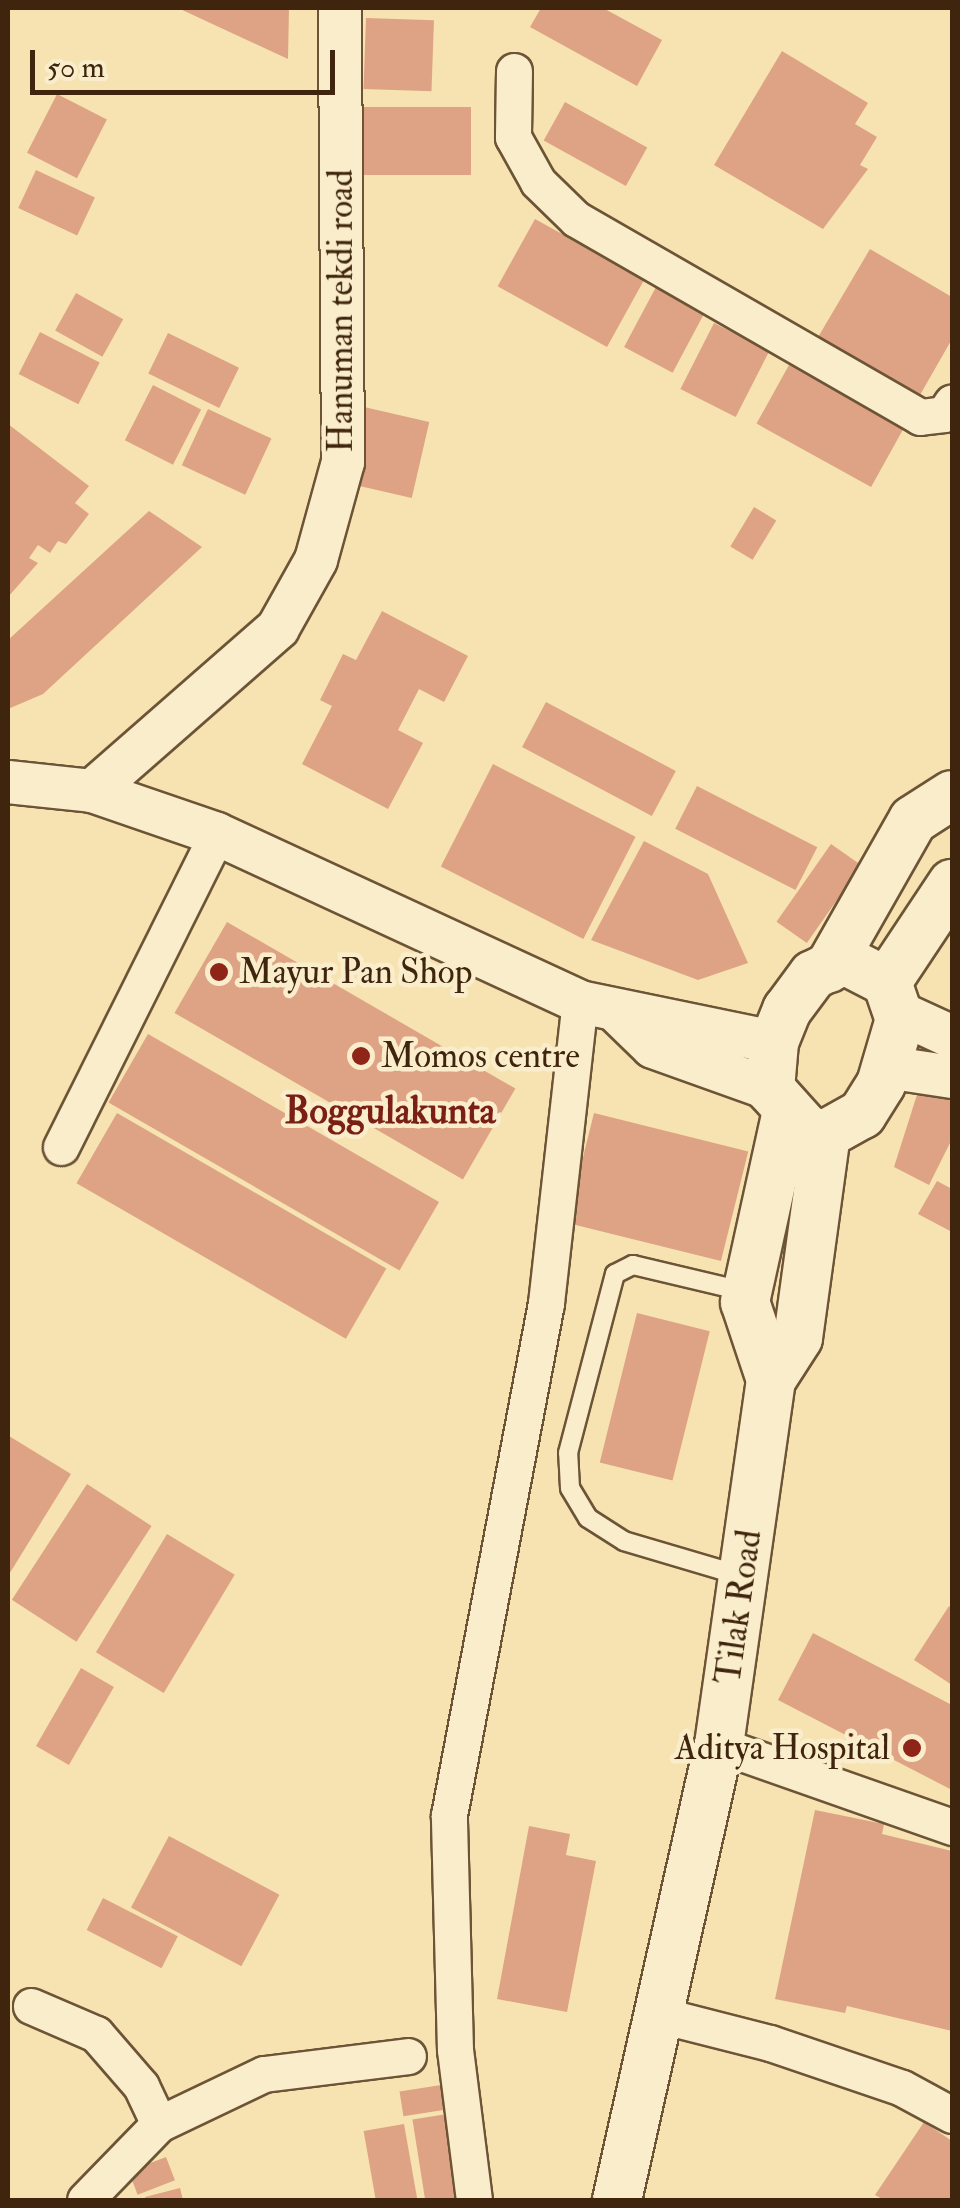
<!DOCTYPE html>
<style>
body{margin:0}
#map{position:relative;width:960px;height:2208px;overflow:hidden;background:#f6e3b1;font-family:"IM FELL Double Pica",serif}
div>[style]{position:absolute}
.building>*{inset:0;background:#dea384;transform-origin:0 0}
.roads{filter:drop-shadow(2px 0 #6d5436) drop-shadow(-2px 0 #6d5436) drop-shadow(0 2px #6d5436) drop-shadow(0 -2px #6d5436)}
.service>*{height:18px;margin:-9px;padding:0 9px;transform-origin:9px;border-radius:9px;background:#f9edcc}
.minor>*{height:35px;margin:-17.5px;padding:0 17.5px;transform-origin:17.5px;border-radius:17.5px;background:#f9edcc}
.tertiary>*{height:42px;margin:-21px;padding:0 21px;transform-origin:21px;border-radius:21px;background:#f9edcc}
.secondary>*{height:48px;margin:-24px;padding:0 24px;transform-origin:24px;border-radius:24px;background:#f9edcc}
.dots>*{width:28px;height:28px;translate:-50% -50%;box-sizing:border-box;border:5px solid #f9edcc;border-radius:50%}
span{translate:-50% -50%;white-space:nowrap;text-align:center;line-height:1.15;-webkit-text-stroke:9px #f9edcc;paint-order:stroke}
.street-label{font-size:35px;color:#3f250d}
.poi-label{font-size:35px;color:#3f250d}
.left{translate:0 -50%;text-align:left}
.right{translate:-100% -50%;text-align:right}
.neighbourhood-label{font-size:38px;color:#7a1f14;font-weight:700}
.frame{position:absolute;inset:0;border:10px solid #3f250d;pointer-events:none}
.scale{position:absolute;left:30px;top:50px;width:305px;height:45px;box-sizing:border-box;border:5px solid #3f250d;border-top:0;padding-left:12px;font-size:30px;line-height:35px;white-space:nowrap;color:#3f250d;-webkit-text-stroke:8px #f9edcc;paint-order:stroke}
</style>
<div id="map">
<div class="building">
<div style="clip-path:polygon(178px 8px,289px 8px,288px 59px)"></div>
<div style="clip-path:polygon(541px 8px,603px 8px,662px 40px,637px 86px,530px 27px)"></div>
<div style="left:366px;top:18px;width:68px;height:71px;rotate:2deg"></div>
<div style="clip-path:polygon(782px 51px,868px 103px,855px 124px,877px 137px,860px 165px,868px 169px,823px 229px,714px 165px)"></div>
<div style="left:57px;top:94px;width:56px;height:66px;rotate:27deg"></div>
<div style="left:565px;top:102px;width:94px;height:44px;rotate:29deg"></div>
<div style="left:360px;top:107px;width:111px;height:68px"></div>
<div style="left:36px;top:170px;width:65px;height:42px;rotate:25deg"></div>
<div style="left:535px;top:219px;width:125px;height:77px;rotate:29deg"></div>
<div style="clip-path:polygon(870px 249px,952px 297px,952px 339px,916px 402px,814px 344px)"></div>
<div style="left:656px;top:287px;width:55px;height:68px;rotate:28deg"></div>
<div style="left:76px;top:293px;width:54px;height:43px;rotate:29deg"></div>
<div style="left:714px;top:323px;width:62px;height:74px;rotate:27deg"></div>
<div style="left:40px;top:332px;width:67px;height:47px;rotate:27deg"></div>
<div style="left:168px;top:333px;width:79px;height:45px;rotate:26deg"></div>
<div style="left:789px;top:365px;width:131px;height:67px;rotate:29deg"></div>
<div style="left:153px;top:385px;width:54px;height:62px;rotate:27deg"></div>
<div style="left:364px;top:407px;width:67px;height:78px;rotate:13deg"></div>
<div style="left:208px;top:409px;width:70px;height:62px;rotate:25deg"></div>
<div style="clip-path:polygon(8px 424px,89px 486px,75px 503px,89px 514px,66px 544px,58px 541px,50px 553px,38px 545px,29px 558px,38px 563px,8px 597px)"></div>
<div style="left:754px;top:507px;width:26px;height:46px;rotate:31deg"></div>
<div style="clip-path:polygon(149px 511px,202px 547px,43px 694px,8px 709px,8px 640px)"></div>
<div style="clip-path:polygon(382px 611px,468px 656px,444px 702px,419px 689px,398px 730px,423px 743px,388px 809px,302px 764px,332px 706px,320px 700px,343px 654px,356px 660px)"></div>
<div style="left:546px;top:702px;width:147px;height:51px;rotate:28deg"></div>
<div style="left:493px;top:764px;width:160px;height:115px;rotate:27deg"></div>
<div style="left:697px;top:786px;width:135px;height:48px;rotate:27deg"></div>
<div style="clip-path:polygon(644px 841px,708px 874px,748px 963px,698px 980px,591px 940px)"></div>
<div style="left:831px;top:844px;width:37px;height:95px;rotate:35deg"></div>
<div style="left:227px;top:922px;width:333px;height:105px;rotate:30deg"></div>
<div style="left:148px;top:1034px;width:336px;height:79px;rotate:30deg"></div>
<div style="clip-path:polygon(922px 1079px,952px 1093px,952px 1139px,929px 1185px,894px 1167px)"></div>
<div style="left:117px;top:1113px;width:311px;height:81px;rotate:30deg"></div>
<div style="left:594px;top:1113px;width:159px;height:113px;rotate:14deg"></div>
<div style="clip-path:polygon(937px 1181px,952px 1189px,952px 1232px,918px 1214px)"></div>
<div style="left:637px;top:1313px;width:75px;height:154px;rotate:14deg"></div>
<div style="clip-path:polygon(9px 1436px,71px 1474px,8px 1576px,8px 1439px)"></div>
<div style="left:87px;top:1484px;width:77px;height:138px;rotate:33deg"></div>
<div style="left:167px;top:1534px;width:79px;height:138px;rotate:31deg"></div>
<div style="clip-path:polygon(949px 1606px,952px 1609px,952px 1685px,914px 1660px)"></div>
<div style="clip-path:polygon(813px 1633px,952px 1705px,952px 1790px,778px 1700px)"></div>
<div style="left:81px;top:1668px;width:38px;height:90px;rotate:30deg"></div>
<div style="clip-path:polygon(815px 1810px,884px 1824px,882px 1834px,952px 1851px,952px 2031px,847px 2006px,845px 2013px,775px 1999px)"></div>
<div style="clip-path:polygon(529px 1826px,570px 1834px,566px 1855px,596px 1861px,567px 2012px,497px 1999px)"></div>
<div style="left:169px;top:1836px;width:125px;height:81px;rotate:28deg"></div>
<div style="left:103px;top:1898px;width:84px;height:36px;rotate:27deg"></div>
<div style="left:441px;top:2085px;width:25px;height:42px;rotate:81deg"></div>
<div style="left:447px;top:2114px;width:87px;height:35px;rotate:81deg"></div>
<div style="clip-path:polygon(924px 2122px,952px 2141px,952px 2200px,884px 2200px,875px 2195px)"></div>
<div style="left:404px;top:2124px;width:77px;height:41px;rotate:80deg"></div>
<div style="left:166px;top:2157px;width:25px;height:40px;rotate:69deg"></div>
<div style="clip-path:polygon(180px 2188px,183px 2200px,146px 2200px,145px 2197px)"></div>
</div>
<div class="roads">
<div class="service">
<div style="left:742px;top:1576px;width:123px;rotate:-163.5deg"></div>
<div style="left:624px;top:1541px;width:43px;rotate:-147.4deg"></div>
<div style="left:588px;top:1518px;width:35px;rotate:-121deg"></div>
<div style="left:570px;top:1488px;width:35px;rotate:-93deg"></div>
<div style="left:568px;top:1453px;width:185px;rotate:-75.3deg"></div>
<div style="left:615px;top:1274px;width:20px;rotate:-27deg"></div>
<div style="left:633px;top:1265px;width:117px;rotate:13.3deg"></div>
</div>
<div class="minor">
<div style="left:514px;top:71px;width:66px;rotate:90.9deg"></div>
<div style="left:513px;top:137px;width:51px;rotate:60.9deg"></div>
<div style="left:538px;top:182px;width:53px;rotate:44.2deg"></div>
<div style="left:576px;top:219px;width:397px;rotate:29.9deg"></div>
<div style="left:920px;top:417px;width:24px;rotate:-7deg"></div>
<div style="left:944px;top:414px;width:14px;rotate:-56deg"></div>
<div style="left:61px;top:1147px;width:350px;rotate:-63.5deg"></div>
<div style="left:719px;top:1745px;width:247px;rotate:19.4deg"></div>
<div style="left:31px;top:2006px;width:71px;rotate:23.3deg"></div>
<div style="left:96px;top:2034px;width:69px;rotate:49.1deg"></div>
<div style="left:141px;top:2086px;width:42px;rotate:64.7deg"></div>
<div style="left:660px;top:2015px;width:114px;rotate:14.3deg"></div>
<div style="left:770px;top:2043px;width:139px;rotate:18.8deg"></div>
<div style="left:902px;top:2088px;width:57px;rotate:28.4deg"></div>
<div style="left:85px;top:2200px;width:106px;rotate:-45.8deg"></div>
<div style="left:159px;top:2124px;width:116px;rotate:-25.5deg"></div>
<div style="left:264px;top:2074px;width:145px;rotate:-7.1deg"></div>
<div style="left:474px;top:2200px;width:151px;rotate:-97.2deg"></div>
<div style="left:455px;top:2050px;width:235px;rotate:-91.5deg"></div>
<div style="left:449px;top:1815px;width:521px;rotate:-79.27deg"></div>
<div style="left:546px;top:1303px;width:303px;rotate:-83.6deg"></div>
</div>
<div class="tertiary">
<div style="left:8px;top:782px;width:84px;rotate:6.1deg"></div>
<div style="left:92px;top:791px;width:132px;rotate:19deg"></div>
<div style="left:217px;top:834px;width:400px;rotate:24.8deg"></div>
<div style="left:580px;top:1002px;width:198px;rotate:11.7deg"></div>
<div style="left:92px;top:791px;width:247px;rotate:-41.2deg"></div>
<div style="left:278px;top:628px;width:78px;rotate:-60.8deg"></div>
<div style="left:316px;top:560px;width:102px;rotate:-74.6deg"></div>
<div style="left:343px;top:462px;width:454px;rotate:-90.4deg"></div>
<div style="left:898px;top:1012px;width:60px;rotate:24.8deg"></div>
<div style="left:619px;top:1014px;width:47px;rotate:44.1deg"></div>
<div style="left:653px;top:1047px;width:124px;rotate:19.7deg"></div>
<div style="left:886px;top:1067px;width:67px;rotate:8.6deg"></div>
</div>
<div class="secondary">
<div style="left:844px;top:960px;width:48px;rotate:27.1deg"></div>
<div style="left:887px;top:982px;width:39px;rotate:71deg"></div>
<div style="left:900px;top:1019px;width:68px;rotate:106.3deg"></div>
<div style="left:881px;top:1084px;width:36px;rotate:122deg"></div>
<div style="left:862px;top:1114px;width:41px;rotate:150.9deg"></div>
<div style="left:826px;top:1134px;width:18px;rotate:-171deg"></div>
<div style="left:808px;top:1131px;width:57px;rotate:-132.1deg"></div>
<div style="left:770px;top:1089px;width:47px;rotate:-85.1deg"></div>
<div style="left:774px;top:1042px;width:35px;rotate:-68deg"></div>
<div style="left:787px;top:1010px;width:44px;rotate:-53.4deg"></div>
<div style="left:813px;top:975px;width:34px;rotate:-26deg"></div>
<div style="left:829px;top:968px;width:170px;rotate:-60.4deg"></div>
<div style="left:913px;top:820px;width:46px;rotate:-32.7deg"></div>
<div style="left:887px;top:982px;width:118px;rotate:-56.4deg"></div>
<div style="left:771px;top:1380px;width:82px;rotate:-108.4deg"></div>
<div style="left:745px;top:1302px;width:196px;rotate:-77.6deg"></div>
<div style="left:617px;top:2200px;width:466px;rotate:-77.4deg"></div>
<div style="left:719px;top:1745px;width:369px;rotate:-81.9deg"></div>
<div style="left:771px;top:1380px;width:50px;rotate:-57.3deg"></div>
<div style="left:798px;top:1338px;width:206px;rotate:-82.2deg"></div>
</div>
</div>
<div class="dots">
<div style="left:219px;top:972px;background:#8f2418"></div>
<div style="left:361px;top:1056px;background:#8f2418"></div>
<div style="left:912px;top:1748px;background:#8f2418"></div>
</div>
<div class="street-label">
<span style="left:341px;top:311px;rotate:-90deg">Hanuman tekdi road</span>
<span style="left:739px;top:1607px;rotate:-82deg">Tilak Road</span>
</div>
<div class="poi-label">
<span class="left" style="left:239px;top:972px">Mayur Pan Shop</span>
<span class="left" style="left:381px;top:1056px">Momos centre</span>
<span class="right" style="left:890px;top:1748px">Aditya Hospital</span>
</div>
<div class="neighbourhood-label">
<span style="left:390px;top:1112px">Boggulakunta</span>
</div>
<div class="frame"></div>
<div class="scale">50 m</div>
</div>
